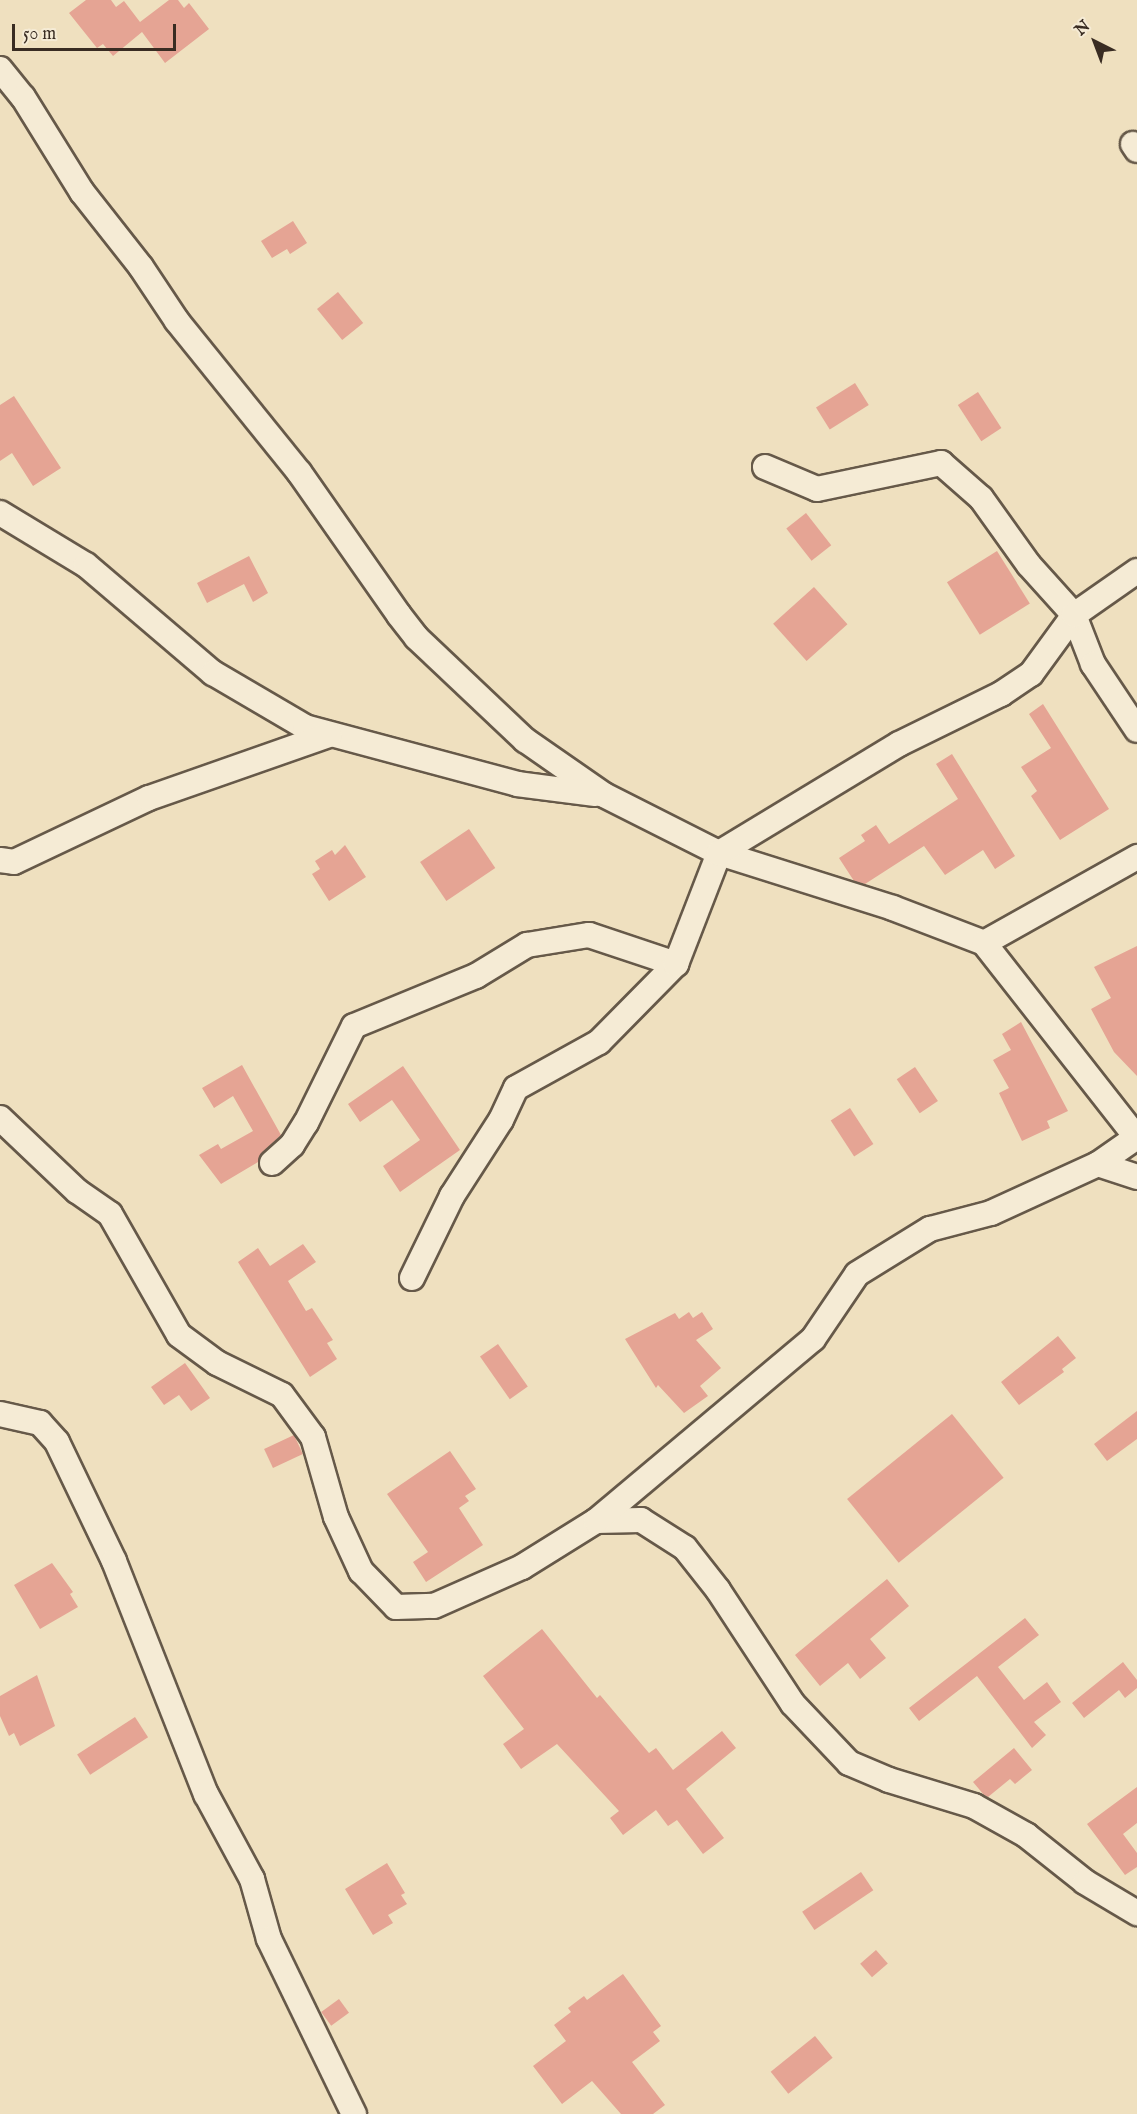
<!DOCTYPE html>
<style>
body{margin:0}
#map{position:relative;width:1137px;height:2114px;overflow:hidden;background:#efe0bf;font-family:"IM FELL English",serif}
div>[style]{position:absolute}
.building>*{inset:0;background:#e5a494;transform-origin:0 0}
.roads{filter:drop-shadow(2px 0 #665949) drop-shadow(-2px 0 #665949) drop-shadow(0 2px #665949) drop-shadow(0 -2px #665949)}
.minor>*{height:24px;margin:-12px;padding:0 12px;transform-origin:12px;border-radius:12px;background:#f5ebd5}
span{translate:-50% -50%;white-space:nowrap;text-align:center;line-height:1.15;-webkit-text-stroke:5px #f5ebd5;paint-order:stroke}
.north{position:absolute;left:1065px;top:12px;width:60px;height:60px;-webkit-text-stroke:4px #f5ebd5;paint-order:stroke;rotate:318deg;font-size:16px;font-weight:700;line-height:24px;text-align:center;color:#392c22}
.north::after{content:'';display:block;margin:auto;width:21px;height:27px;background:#392c22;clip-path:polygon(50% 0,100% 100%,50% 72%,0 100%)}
.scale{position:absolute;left:12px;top:24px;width:164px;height:27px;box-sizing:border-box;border:3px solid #392c22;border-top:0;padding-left:8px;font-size:18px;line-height:21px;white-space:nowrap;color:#392c22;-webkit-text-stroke:4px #f5ebd5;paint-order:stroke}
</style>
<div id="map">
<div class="building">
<div style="clip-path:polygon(86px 0,111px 0,116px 7px,124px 1px,140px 22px,169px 0,178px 0,184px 8px,189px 3px,209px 29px,165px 63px,142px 32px,113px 56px,103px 44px,97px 48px,69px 13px)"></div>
<div style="clip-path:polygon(293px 221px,307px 243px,290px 254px,287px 249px,272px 258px,261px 241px)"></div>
<div style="left:338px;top:292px;width:40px;height:27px;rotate:51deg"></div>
<div style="left:855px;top:383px;width:26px;height:46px;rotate:58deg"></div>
<div style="left:978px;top:392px;width:43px;height:24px;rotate:57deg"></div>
<div style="clip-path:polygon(14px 396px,61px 468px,33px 486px,12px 453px,0 461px,0 405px)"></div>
<div style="left:806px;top:513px;width:41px;height:25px;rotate:52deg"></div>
<div style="left:997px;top:551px;width:62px;height:59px;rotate:58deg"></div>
<div style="clip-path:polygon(249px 556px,268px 593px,253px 602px,244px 584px,207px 603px,197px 583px)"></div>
<div style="left:814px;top:587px;width:50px;height:55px;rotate:48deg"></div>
<div style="clip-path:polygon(1043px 704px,1109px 809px,1060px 840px,1031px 796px,1037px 791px,1021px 767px,1051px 748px,1029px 714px)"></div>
<div style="clip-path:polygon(952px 754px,1015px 856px,995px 869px,983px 850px,945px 875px,924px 846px,865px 884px,854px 881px,839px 858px,865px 841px,861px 835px,876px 825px,889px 844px,958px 799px,936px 764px)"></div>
<div style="left:469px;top:829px;width:47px;height:59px;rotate:56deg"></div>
<div style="clip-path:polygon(345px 845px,366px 877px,329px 901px,312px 874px,320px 869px,315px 861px,332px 850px,335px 855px)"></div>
<div style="clip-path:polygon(1137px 946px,1137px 1076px,1114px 1052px,1091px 1009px,1111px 998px,1094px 967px)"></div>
<div style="clip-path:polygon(1021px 1022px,1068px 1111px,1047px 1121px,1050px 1128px,1022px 1141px,999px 1093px,1009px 1088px,993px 1060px,1011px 1050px,1002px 1034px)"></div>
<div style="clip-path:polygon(242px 1065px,281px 1135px,262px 1153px,258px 1162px,221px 1184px,199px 1155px,218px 1144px,221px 1149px,253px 1131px,233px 1096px,214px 1108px,202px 1088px)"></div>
<div style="clip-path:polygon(403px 1066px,460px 1150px,400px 1192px,383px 1166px,420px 1140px,392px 1100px,360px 1122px,348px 1104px)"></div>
<div style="left:915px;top:1067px;width:41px;height:22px;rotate:56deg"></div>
<div style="left:850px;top:1108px;width:43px;height:23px;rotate:57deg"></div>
<div style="clip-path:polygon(303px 1244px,316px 1262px,288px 1281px,306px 1311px,312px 1308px,333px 1340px,327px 1343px,337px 1359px,310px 1377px,238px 1262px,258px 1248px,270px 1266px)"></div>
<div style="clip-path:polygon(689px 1312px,693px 1318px,702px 1312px,713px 1329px,696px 1340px,721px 1368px,700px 1386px,708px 1396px,684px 1413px,658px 1385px,656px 1388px,625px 1339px,675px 1313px,679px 1319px)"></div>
<div style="clip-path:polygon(1058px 1336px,1076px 1358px,1062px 1369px,1064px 1372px,1019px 1405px,1001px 1382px)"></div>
<div style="left:498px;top:1344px;width:52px;height:22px;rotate:55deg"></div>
<div style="clip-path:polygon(185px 1363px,210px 1398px,191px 1411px,179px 1395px,164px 1405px,151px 1387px)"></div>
<div style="clip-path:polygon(1137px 1411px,1137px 1439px,1107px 1461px,1094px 1444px)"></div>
<div style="left:952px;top:1414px;width:82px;height:135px;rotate:51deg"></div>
<div style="left:294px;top:1435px;width:21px;height:33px;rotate:65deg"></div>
<div style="clip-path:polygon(450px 1451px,476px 1489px,465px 1496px,469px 1501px,459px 1508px,483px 1545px,426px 1582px,413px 1562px,428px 1552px,387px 1494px)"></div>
<div style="clip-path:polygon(52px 1563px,73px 1592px,70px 1594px,78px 1607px,40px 1629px,14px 1585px)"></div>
<div style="clip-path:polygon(887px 1579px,909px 1606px,870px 1639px,886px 1658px,860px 1679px,848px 1663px,820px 1686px,795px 1655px)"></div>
<div style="clip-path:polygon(1025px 1618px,1039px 1635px,998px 1667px,1024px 1700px,1047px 1682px,1061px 1702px,1034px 1722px,1046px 1735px,1032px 1748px,977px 1676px,919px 1721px,909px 1708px)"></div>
<div style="clip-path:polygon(542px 1629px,597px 1698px,600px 1695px,649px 1753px,656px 1748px,673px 1770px,722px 1731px,736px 1748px,686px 1789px,724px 1838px,703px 1854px,677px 1820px,668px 1826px,656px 1810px,623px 1835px,610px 1818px,619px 1811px,557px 1744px,521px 1769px,503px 1744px,524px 1729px,483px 1676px)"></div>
<div style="clip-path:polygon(1123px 1662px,1137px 1680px,1137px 1688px,1125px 1698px,1119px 1690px,1084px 1718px,1072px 1703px)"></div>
<div style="clip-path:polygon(37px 1675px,55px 1726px,20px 1746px,14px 1733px,9px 1736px,0 1716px,0 1696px)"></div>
<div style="left:135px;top:1717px;width:24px;height:69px;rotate:57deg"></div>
<div style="clip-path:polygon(1014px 1748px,1032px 1770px,1015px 1784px,1010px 1779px,988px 1797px,984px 1795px,973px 1782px)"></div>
<div style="clip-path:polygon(1137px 1787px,1137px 1823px,1123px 1834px,1137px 1853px,1137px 1867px,1125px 1875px,1087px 1824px)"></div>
<div style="clip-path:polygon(387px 1863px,405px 1893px,401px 1895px,407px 1904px,388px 1915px,393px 1923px,373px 1935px,345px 1889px)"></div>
<div style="left:861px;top:1872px;width:22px;height:71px;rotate:56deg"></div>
<div style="left:876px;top:1950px;width:18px;height:21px;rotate:49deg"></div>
<div style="clip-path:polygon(623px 1974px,661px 2026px,653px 2032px,660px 2041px,632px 2062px,665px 2105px,653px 2114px,621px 2114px,592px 2081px,562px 2104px,533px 2066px,566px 2041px,554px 2025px,571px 2012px,568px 2008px,584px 1996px,587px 2000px)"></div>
<div style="left:339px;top:1999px;width:17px;height:22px;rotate:54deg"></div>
<div style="left:815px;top:2036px;width:28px;height:57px;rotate:51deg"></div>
</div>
<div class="roads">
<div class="minor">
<div style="left:0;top:69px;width:36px;rotate:51deg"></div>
<div style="left:23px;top:97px;width:112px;rotate:58.2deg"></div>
<div style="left:82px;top:192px;width:95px;rotate:51.8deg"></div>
<div style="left:141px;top:267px;width:65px;rotate:56.3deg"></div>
<div style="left:177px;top:321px;width:194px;rotate:51.1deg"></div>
<div style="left:299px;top:472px;width:174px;rotate:55deg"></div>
<div style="left:399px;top:615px;width:29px;rotate:52deg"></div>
<div style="left:417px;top:638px;width:149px;rotate:43.4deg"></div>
<div style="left:525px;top:740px;width:96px;rotate:34.8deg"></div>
<div style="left:604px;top:795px;width:129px;rotate:26.8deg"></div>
<div style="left:719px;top:853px;width:182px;rotate:17.5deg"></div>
<div style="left:893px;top:908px;width:97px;rotate:21deg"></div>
<div style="left:984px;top:943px;width:248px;rotate:51.9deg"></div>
<div style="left:1133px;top:144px;width:7px;rotate:56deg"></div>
<div style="left:765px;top:467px;width:56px;rotate:22.9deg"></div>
<div style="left:817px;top:489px;width:127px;rotate:-11.8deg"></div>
<div style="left:941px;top:463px;width:53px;rotate:41.2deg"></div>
<div style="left:981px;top:498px;width:82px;rotate:54.4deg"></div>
<div style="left:1029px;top:565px;width:67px;rotate:48deg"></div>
<div style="left:1074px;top:615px;width:53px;rotate:68.8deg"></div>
<div style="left:1093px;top:664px;width:79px;rotate:56.3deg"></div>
<div style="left:0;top:513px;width:100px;rotate:31.2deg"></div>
<div style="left:86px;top:565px;width:167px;rotate:40.4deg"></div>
<div style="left:213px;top:673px;width:107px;rotate:30.4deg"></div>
<div style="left:305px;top:727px;width:220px;rotate:15deg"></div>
<div style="left:517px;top:784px;width:79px;rotate:7.3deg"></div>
<div style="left:0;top:860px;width:14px;rotate:8deg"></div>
<div style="left:14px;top:862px;width:149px;rotate:-25.4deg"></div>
<div style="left:149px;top:798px;width:191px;rotate:-19.3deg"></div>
<div style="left:984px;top:943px;width:176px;rotate:-29.3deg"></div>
<div style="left:0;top:1118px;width:106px;rotate:43.5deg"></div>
<div style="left:77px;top:1191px;width:40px;rotate:34.9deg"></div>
<div style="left:110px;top:1214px;width:139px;rotate:60.3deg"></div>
<div style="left:179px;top:1335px;width:47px;rotate:36.4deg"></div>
<div style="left:217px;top:1363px;width:72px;rotate:26.2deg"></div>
<div style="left:282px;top:1395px;width:52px;rotate:53.6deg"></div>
<div style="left:313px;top:1437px;width:83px;rotate:74deg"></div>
<div style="left:336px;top:1517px;width:60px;rotate:65.2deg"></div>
<div style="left:361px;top:1571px;width:50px;rotate:45.8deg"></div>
<div style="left:396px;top:1607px;width:38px;rotate:-2deg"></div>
<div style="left:434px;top:1606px;width:96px;rotate:-23.9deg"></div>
<div style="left:522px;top:1567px;width:87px;rotate:-31.9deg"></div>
<div style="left:596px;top:1521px;width:45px;rotate:-1.3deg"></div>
<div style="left:641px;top:1520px;width:52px;rotate:32.5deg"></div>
<div style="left:685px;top:1548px;width:53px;rotate:51.8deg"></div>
<div style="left:718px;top:1590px;width:136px;rotate:56.7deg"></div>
<div style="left:793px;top:1704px;width:81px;rotate:46.5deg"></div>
<div style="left:849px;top:1763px;width:43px;rotate:23deg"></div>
<div style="left:889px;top:1780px;width:89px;rotate:17deg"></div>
<div style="left:974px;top:1806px;width:60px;rotate:29.1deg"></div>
<div style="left:1026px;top:1835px;width:75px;rotate:38.5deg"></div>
<div style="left:1085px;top:1882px;width:61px;rotate:30.8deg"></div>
<div style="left:272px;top:1163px;width:27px;rotate:-42deg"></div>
<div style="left:292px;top:1145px;width:26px;rotate:-58deg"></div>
<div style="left:306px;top:1123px;width:108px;rotate:-63.7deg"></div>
<div style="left:354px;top:1026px;width:132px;rotate:-22.3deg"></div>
<div style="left:476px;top:976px;width:60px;rotate:-31.3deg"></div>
<div style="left:527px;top:945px;width:63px;rotate:-9.2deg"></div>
<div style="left:589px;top:935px;width:92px;rotate:18.4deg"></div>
<div style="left:1098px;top:1164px;width:41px;rotate:18.4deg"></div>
<div style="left:412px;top:1278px;width:91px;rotate:-64deg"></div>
<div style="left:452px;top:1196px;width:90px;rotate:-57.2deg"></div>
<div style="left:501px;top:1120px;width:35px;rotate:-65deg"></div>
<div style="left:516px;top:1088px;width:95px;rotate:-29deg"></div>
<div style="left:599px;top:1042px;width:110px;rotate:-45.4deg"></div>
<div style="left:676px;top:964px;width:119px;rotate:-68.8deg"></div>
<div style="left:719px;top:853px;width:210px;rotate:-31.2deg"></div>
<div style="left:899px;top:744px;width:114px;rotate:-26.1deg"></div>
<div style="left:1001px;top:694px;width:36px;rotate:-34deg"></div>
<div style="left:1031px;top:674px;width:73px;rotate:-53.9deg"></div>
<div style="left:1074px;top:615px;width:77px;rotate:-34.9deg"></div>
<div style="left:0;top:1414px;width:41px;rotate:12.7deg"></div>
<div style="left:40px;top:1423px;width:25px;rotate:48deg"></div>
<div style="left:57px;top:1442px;width:132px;rotate:64.4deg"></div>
<div style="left:114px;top:1561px;width:251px;rotate:68.5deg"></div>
<div style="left:206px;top:1794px;width:97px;rotate:61.6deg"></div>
<div style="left:252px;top:1879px;width:62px;rotate:74.2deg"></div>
<div style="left:269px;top:1939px;width:195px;rotate:64.1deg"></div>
<div style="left:596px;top:1521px;width:283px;rotate:-40deg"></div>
<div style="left:813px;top:1339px;width:78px;rotate:-55.9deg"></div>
<div style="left:857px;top:1274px;width:86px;rotate:-31.7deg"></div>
<div style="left:930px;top:1229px;width:63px;rotate:-14.7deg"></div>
<div style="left:991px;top:1213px;width:118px;rotate:-24.6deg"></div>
<div style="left:1098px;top:1164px;width:44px;rotate:-34.8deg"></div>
</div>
</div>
<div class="north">N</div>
<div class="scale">50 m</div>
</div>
